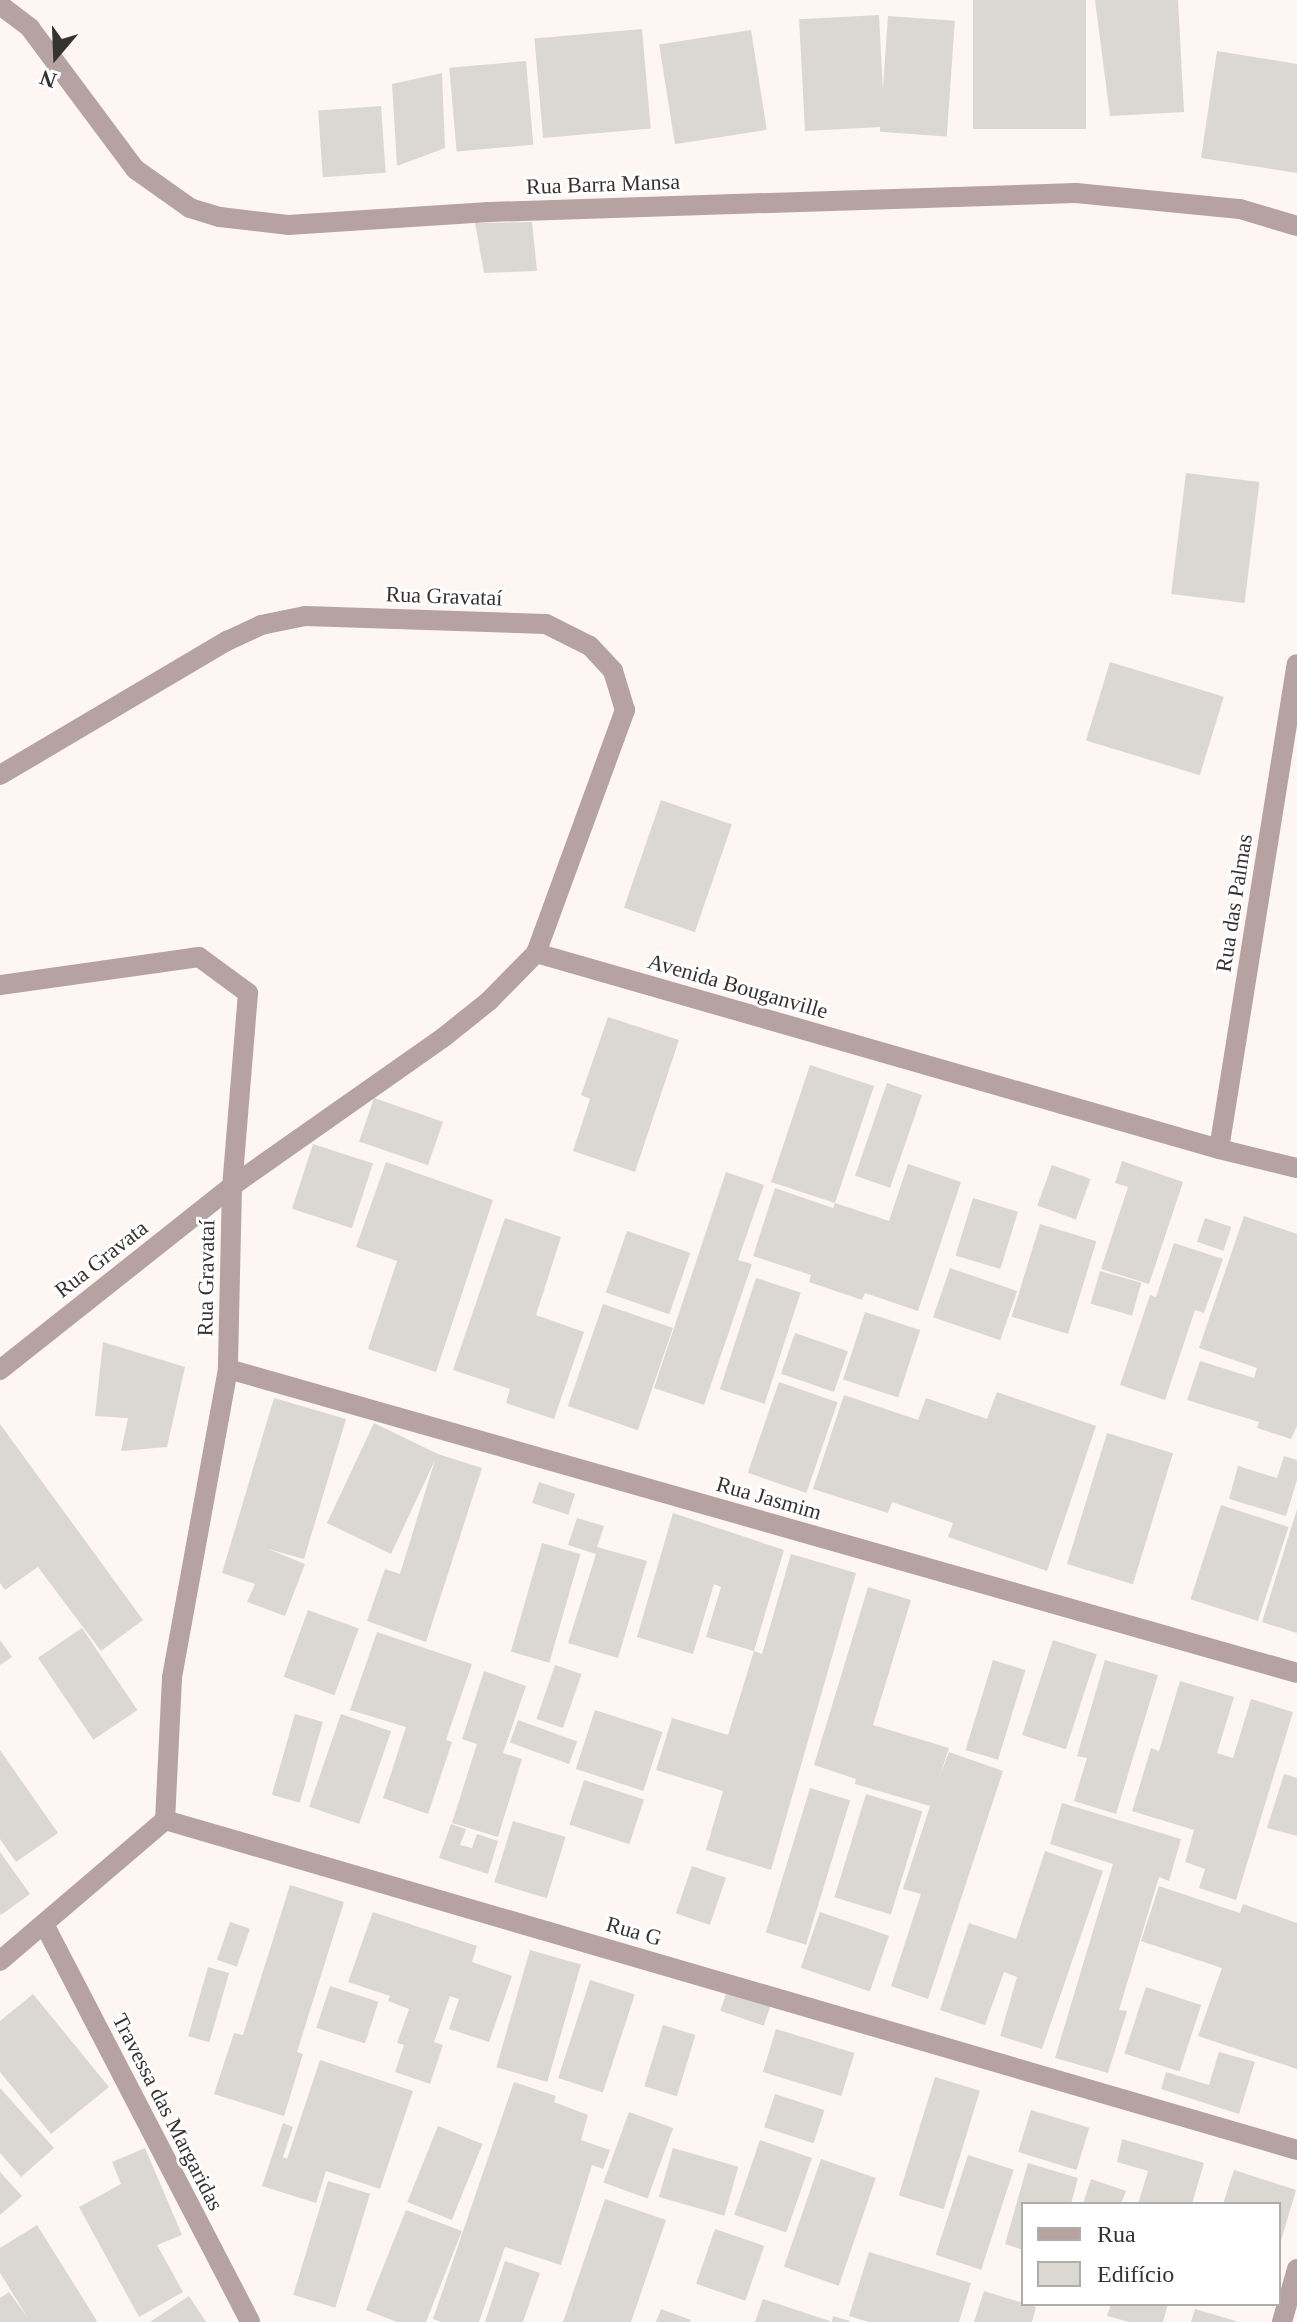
<!DOCTYPE html>
<meta charset="utf-8">
<style>
body{margin:0}
#map{position:relative;width:1297px;height:2322px;overflow:hidden;background:#fdf6f2;font-family:"Times New Roman",serif}
div>[style]{position:absolute}
.building>*{inset:0;background:#dbd8d1;transform-origin:0 0}
.minor>*{height:20px;margin:-10px;padding:0 10px;transform-origin:10px;border-radius:10px;background:#b5a2a1}
span{translate:-50% -50%;white-space:nowrap;text-align:center;line-height:1.15;-webkit-text-stroke:6px #fff;paint-order:stroke}
.street-label{font-size:22px;color:#353231}
.legend{position:absolute;left:1021px;top:2202px;width:260px;height:104px;box-sizing:border-box;background:#fff;border:2px solid #aeadad;margin:0;padding:10px 14px;list-style:none;font-size:24px;color:#353231}
.legend li{display:flex;align-items:center;gap:16px;height:40px}
.legend b{width:40px;border:2px solid #aeadad}
.north{position:absolute;left:16px;top:16px;width:80px;height:80px;-webkit-text-stroke:6px #fff;paint-order:stroke;rotate:199deg;font-size:22px;font-weight:700;line-height:32px;text-align:center;color:#353231}
.north::after{content:'';display:block;margin:auto;width:28px;height:36px;background:#353231;clip-path:polygon(50% 0,100% 100%,50% 72%,0 100%)}
</style>
<div id="map">
<div class="building">
<div style="left:973px;top:0;width:113px;height:129px"></div>
<div style="clip-path:polygon(1095px 0,1178px 0,1184px 112px,1110px 116px)"></div>
<div style="left:879px;top:15px;width:112px;height:80px;rotate:87deg"></div>
<div style="left:888px;top:16px;width:67px;height:116px;rotate:4deg"></div>
<div style="left:642px;top:29px;width:100px;height:108px;rotate:85deg"></div>
<div style="left:751px;top:30px;width:101px;height:93px;rotate:81deg"></div>
<div style="clip-path:polygon(1217px 51px,1297px 64px,1297px 173px,1201px 158px)"></div>
<div style="left:526px;top:61px;width:84px;height:77px;rotate:85deg"></div>
<div style="clip-path:polygon(442px 73px,445px 148px,397px 166px,392px 84px)"></div>
<div style="left:381px;top:106px;width:67px;height:63px;rotate:86deg"></div>
<div style="clip-path:polygon(532px 222px,537px 271px,484px 273px,475px 223px)"></div>
<div style="left:1186px;top:473px;width:74px;height:122px;rotate:7deg"></div>
<div style="left:1110px;top:662px;width:119px;height:82px;rotate:17deg"></div>
<div style="left:661px;top:800px;width:75px;height:114px;rotate:19deg"></div>
<div style="clip-path:polygon(608px 1017px,679px 1040px,635px 1172px,573px 1151px,590px 1099px,581px 1095px)"></div>
<div style="clip-path:polygon(810px 1065px,874px 1086px,835px 1203px,889px 1221px,908px 1164px,961px 1182px,918px 1311px,865px 1293px,862px 1300px,809px 1282px,811px 1275px,753px 1256px,775px 1188px,833px 1208px,835px 1203px,771px 1182px)"></div>
<div style="left:887px;top:1083px;width:37px;height:98px;rotate:19deg"></div>
<div style="left:374px;top:1098px;width:73px;height:46px;rotate:19deg"></div>
<div style="left:313px;top:1144px;width:63px;height:68px;rotate:18deg"></div>
<div style="clip-path:polygon(1122px 1161px,1183px 1182px,1149px 1284px,1101px 1269px,1128px 1187px,1115px 1183px)"></div>
<div style="clip-path:polygon(386px 1162px,493px 1200px,436px 1372px,368px 1349px,397px 1261px,356px 1247px)"></div>
<div style="left:1052px;top:1165px;width:41px;height:43px;rotate:20deg"></div>
<div style="clip-path:polygon(726px 1172px,764px 1185px,738px 1260px,752px 1264px,704px 1405px,654px 1388px)"></div>
<div style="left:973px;top:1198px;width:47px;height:60px;rotate:17deg"></div>
<div style="clip-path:polygon(1244px 1216px,1297px 1234px,1297px 1426px,1291px 1439px,1257px 1428px,1259px 1422px,1187px 1400px,1200px 1361px,1254px 1378px,1257px 1368px,1199px 1348px)"></div>
<div style="clip-path:polygon(505px 1218px,561px 1237px,536px 1315px,584px 1332px,554px 1419px,506px 1403px,510px 1389px,453px 1370px)"></div>
<div style="left:1205px;top:1218px;width:28px;height:25px;rotate:19deg"></div>
<div style="left:1040px;top:1224px;width:59px;height:97px;rotate:17deg"></div>
<div style="left:627px;top:1231px;width:67px;height:65px;rotate:19deg"></div>
<div style="clip-path:polygon(1174px 1243px,1223px 1259px,1204px 1313px,1195px 1310px,1165px 1400px,1120px 1385px,1150px 1295px,1156px 1297px)"></div>
<div style="left:950px;top:1268px;width:71px;height:52px;rotate:19deg"></div>
<div style="left:1100px;top:1271px;width:43px;height:34px;rotate:16deg"></div>
<div style="left:756px;top:1278px;width:47px;height:117px;rotate:18deg"></div>
<div style="left:603px;top:1304px;width:74px;height:108px;rotate:19deg"></div>
<div style="left:865px;top:1312px;width:58px;height:71px;rotate:18deg"></div>
<div style="left:795px;top:1333px;width:56px;height:43px;rotate:19deg"></div>
<div style="clip-path:polygon(103px 1342px,185px 1367px,167px 1447px,121px 1451px,128px 1418px,95px 1416px)"></div>
<div style="left:779px;top:1382px;width:62px;height:96px;rotate:19deg"></div>
<div style="clip-path:polygon(997px 1392px,1096px 1426px,1047px 1571px,948px 1537px,953px 1523px,892px 1502px,888px 1513px,813px 1489px,844px 1395px,918px 1420px,926px 1398px,987px 1419px)"></div>
<div style="clip-path:polygon(274px 1398px,346px 1419px,304px 1559px,268px 1549px,305px 1564px,285px 1616px,247px 1602px,255px 1584px,222px 1573px)"></div>
<div style="clip-path:polygon(374px 1423px,438px 1454px,482px 1468px,426px 1642px,367px 1621px,385px 1569px,400px 1574px,435px 1460px,391px 1554px,327px 1523px)"></div>
<div style="clip-path:polygon(0 1424px,143px 1620px,101px 1651px,38px 1567px,5px 1590px,0 1583px)"></div>
<div style="left:1107px;top:1433px;width:69px;height:137px;rotate:17deg"></div>
<div style="clip-path:polygon(1284px 1456px,1297px 1460px,1297px 1480px,1286px 1516px,1229px 1499px,1238px 1466px,1277px 1478px)"></div>
<div style="left:539px;top:1482px;width:38px;height:22px;rotate:18deg"></div>
<div style="left:1221px;top:1505px;width:71px;height:99px;rotate:18deg"></div>
<div style="clip-path:polygon(1297px 1509px,1297px 1633px,1262px 1622px)"></div>
<div style="clip-path:polygon(673px 1513px,784px 1550px,754px 1651px,706px 1637px,721px 1587px,714px 1584px,693px 1654px,637px 1637px)"></div>
<div style="clip-path:polygon(577px 1518px,604px 1526px,597px 1547px,647px 1561px,618px 1658px,568px 1643px,596px 1554px,568px 1545px)"></div>
<div style="left:542px;top:1543px;width:40px;height:113px;rotate:16deg"></div>
<div style="clip-path:polygon(791px 1554px,856px 1573px,771px 1870px,706px 1850px,723px 1791px,656px 1770px,672px 1718px,728px 1735px,754px 1651px,762px 1654px)"></div>
<div style="clip-path:polygon(868px 1587px,911px 1600px,873px 1725px,949px 1748px,939px 1778px,949px 1752px,1003px 1771px,928px 1999px,891px 1986px,921px 1894px,903px 1889px,930px 1806px,855px 1784px,856px 1779px,814px 1765px)"></div>
<div style="left:308px;top:1610px;width:54px;height:71px;rotate:20deg"></div>
<div style="left:82px;top:1628px;width:99px;height:53px;rotate:56deg"></div>
<div style="clip-path:polygon(377px 1632px,472px 1664px,446px 1740px,452px 1742px,428px 1814px,383px 1798px,406px 1727px,350px 1710px)"></div>
<div style="clip-path:polygon(0 1640px,12px 1657px,0 1665px)"></div>
<div style="left:1053px;top:1640px;width:46px;height:100px;rotate:18deg"></div>
<div style="left:993px;top:1660px;width:34px;height:94px;rotate:17deg"></div>
<div style="clip-path:polygon(1105px 1660px,1158px 1675px,1116px 1814px,1074px 1801px,1087px 1758px,1077px 1756px)"></div>
<div style="left:555px;top:1665px;width:28px;height:57px;rotate:19deg"></div>
<div style="clip-path:polygon(484px 1671px,526px 1686px,503px 1753px,522px 1759px,498px 1837px,452px 1823px,477px 1744px,462px 1739px)"></div>
<div style="clip-path:polygon(1180px 1681px,1234px 1697px,1217px 1753px,1233px 1758px,1251px 1699px,1293px 1712px,1236px 1900px,1199px 1888px,1205px 1869px,1185px 1862px,1194px 1830px,1132px 1811px,1151px 1748px,1159px 1751px)"></div>
<div style="left:595px;top:1710px;width:71px;height:62px;rotate:18deg"></div>
<div style="left:295px;top:1714px;width:29px;height:84px;rotate:16deg"></div>
<div style="left:341px;top:1714px;width:53px;height:98px;rotate:19deg"></div>
<div style="left:518px;top:1720px;width:63px;height:24px;rotate:20deg"></div>
<div style="clip-path:polygon(0 1750px,58px 1833px,16px 1862px,0 1839px)"></div>
<div style="clip-path:polygon(1284px 1774px,1297px 1778px,1297px 1836px,1267px 1828px)"></div>
<div style="left:584px;top:1780px;width:63px;height:47px;rotate:18deg"></div>
<div style="left:810px;top:1788px;width:42px;height:151px;rotate:17deg"></div>
<div style="left:866px;top:1794px;width:59px;height:108px;rotate:17deg"></div>
<div style="clip-path:polygon(1062px 1803px,1181px 1839px,1169px 1881px,1159px 1877px,1119px 2010px,1127px 2011px,1108px 2073px,1055px 2058px,1113px 1864px,1050px 1844px)"></div>
<div style="left:513px;top:1821px;width:55px;height:64px;rotate:17deg"></div>
<div style="clip-path:polygon(451px 1824px,466px 1829px,460px 1845px,472px 1848px,477px 1834px,498px 1841px,488px 1874px,439px 1858px)"></div>
<div style="clip-path:polygon(1045px 1851px,1103px 1871px,1042px 2049px,1000px 2036px,1017px 1977px,1004px 1972px,985px 2025px,940px 2010px,969px 1923px,1016px 1939px)"></div>
<div style="clip-path:polygon(0 1852px,30px 1894px,1px 1915px,0 1913px)"></div>
<div style="left:692px;top:1866px;width:36px;height:50px;rotate:19deg"></div>
<div style="clip-path:polygon(290px 1885px,344px 1902px,297px 2052px,303px 2054px,284px 2116px,214px 2094px,234px 2033px,243px 2035px)"></div>
<div style="clip-path:polygon(1159px 1886px,1240px 1913px,1243px 1904px,1297px 1923px,1297px 2069px,1198px 2036px,1222px 1968px,1141px 1941px)"></div>
<div style="clip-path:polygon(373px 1912px,477px 1946px,472px 1962px,512px 1976px,489px 2042px,449px 2029px,459px 1999px,450px 1996px,434px 2042px,443px 2045px,430px 2084px,395px 2072px,404px 2045px,397px 2043px,409px 2009px,388px 2001px,390px 1996px,348px 1982px)"></div>
<div style="left:820px;top:1912px;width:73px;height:59px;rotate:19deg"></div>
<div style="left:230px;top:1922px;width:21px;height:40px;rotate:19deg"></div>
<div style="left:530px;top:1950px;width:53px;height:122px;rotate:16deg"></div>
<div style="left:208px;top:1967px;width:22px;height:72px;rotate:16deg"></div>
<div style="left:590px;top:1980px;width:47px;height:103px;rotate:18deg"></div>
<div style="left:330px;top:1986px;width:51px;height:44px;rotate:18deg"></div>
<div style="left:1146px;top:1987px;width:58px;height:70px;rotate:18deg"></div>
<div style="left:728px;top:1988px;width:46px;height:24px;rotate:19deg"></div>
<div style="clip-path:polygon(33px 1994px,109px 2087px,51px 2134px,0 2072px,0 2021px)"></div>
<div style="left:663px;top:2025px;width:34px;height:64px;rotate:17deg"></div>
<div style="left:776px;top:2029px;width:82px;height:45px;rotate:17deg"></div>
<div style="clip-path:polygon(1219px 2052px,1255px 2062px,1239px 2114px,1161px 2089px,1166px 2072px,1209px 2085px)"></div>
<div style="clip-path:polygon(320px 2060px,413px 2091px,380px 2189px,326px 2171px,316px 2203px,262px 2186px,283px 2123px,293px 2127px,283px 2157px,287px 2159px)"></div>
<div style="left:935px;top:2077px;width:47px;height:124px;rotate:17deg"></div>
<div style="clip-path:polygon(514px 2082px,556px 2096px,554px 2102px,588px 2115px,581px 2140px,610px 2150px,603px 2169px,592px 2165px,561px 2265px,505px 2247px,479px 2322px,442px 2322px,433px 2319px)"></div>
<div style="clip-path:polygon(0 2088px,54px 2148px,21px 2177px,0 2153px)"></div>
<div style="left:775px;top:2094px;width:52px;height:35px;rotate:18deg"></div>
<div style="left:1031px;top:2110px;width:61px;height:44px;rotate:17deg"></div>
<div style="left:629px;top:2112px;width:47px;height:75px;rotate:20deg"></div>
<div style="left:438px;top:2126px;width:48px;height:82px;rotate:22deg"></div>
<div style="clip-path:polygon(1122px 2139px,1204px 2163px,1192px 2204px,1138px 2204px,1148px 2171px,1117px 2162px)"></div>
<div style="left:760px;top:2140px;width:55px;height:79px;rotate:19deg"></div>
<div style="clip-path:polygon(145px 2148px,182px 2235px,157px 2245px,183px 2292px,139px 2317px,79px 2207px,121px 2184px,112px 2162px)"></div>
<div style="left:673px;top:2148px;width:68px;height:51px;rotate:16deg"></div>
<div style="left:968px;top:2155px;width:48px;height:105px;rotate:18deg"></div>
<div style="left:821px;top:2159px;width:58px;height:114px;rotate:19deg"></div>
<div style="clip-path:polygon(1028px 2163px,1078px 2178px,1071px 2204px,1023px 2204px,1023px 2250px,1005px 2244px)"></div>
<div style="clip-path:polygon(1234px 2170px,1296px 2190px,1280px 2244px,1279px 2204px,1223px 2204px)"></div>
<div style="clip-path:polygon(0 2172px,22px 2196px,0 2215px)"></div>
<div style="clip-path:polygon(1091px 2179px,1126px 2191px,1121px 2204px,1083px 2204px)"></div>
<div style="left:328px;top:2181px;width:44px;height:119px;rotate:17deg"></div>
<div style="clip-path:polygon(605px 2199px,666px 2220px,631px 2322px,563px 2322px)"></div>
<div style="clip-path:polygon(406px 2210px,462px 2231px,426px 2322px,397px 2322px,366px 2310px)"></div>
<div style="clip-path:polygon(37px 2225px,97px 2321px,95px 2322px,0 2322px,0 2298px,9px 2292px,28px 2318px,0 2273px,0 2248px)"></div>
<div style="left:715px;top:2229px;width:52px;height:58px;rotate:19deg"></div>
<div style="clip-path:polygon(869px 2252px,971px 2283px,959px 2322px,869px 2322px,849px 2316px)"></div>
<div style="clip-path:polygon(505px 2261px,540px 2273px,523px 2322px,485px 2322px)"></div>
<div style="clip-path:polygon(984px 2291px,1036px 2307px,1032px 2322px,974px 2322px)"></div>
<div style="clip-path:polygon(189px 2296px,206px 2322px,150px 2322px)"></div>
<div style="clip-path:polygon(763px 2299px,830px 2321px,830px 2322px,755px 2322px)"></div>
<div style="clip-path:polygon(1111px 2304px,1168px 2304px,1163px 2322px,1129px 2322px,1107px 2316px)"></div>
<div style="clip-path:polygon(661px 2309px,691px 2320px,690px 2322px,656px 2322px)"></div>
<div style="clip-path:polygon(1195px 2309px,1236px 2321px,1236px 2322px,1191px 2322px)"></div>
<div style="clip-path:polygon(833px 2316px,850px 2321px,850px 2322px,832px 2322px)"></div>
</div>
<div class="minor">
<div style="left:0;top:5px;width:38px;rotate:37deg"></div>
<div style="left:30px;top:28px;width:176px;rotate:53.3deg"></div>
<div style="left:135px;top:169px;width:67px;rotate:35.3deg"></div>
<div style="left:190px;top:208px;width:31px;rotate:17deg"></div>
<div style="left:220px;top:217px;width:68px;rotate:6.7deg"></div>
<div style="left:288px;top:225px;width:201px;rotate:-3.7deg"></div>
<div style="left:489px;top:212px;width:587px;rotate:-1.85deg"></div>
<div style="left:1076px;top:193px;width:165px;rotate:5.6deg"></div>
<div style="left:1240px;top:209px;width:59px;rotate:16.6deg"></div>
<div style="left:0;top:775px;width:264px;rotate:-30.6deg"></div>
<div style="left:227px;top:641px;width:38px;rotate:-25deg"></div>
<div style="left:261px;top:625px;width:45px;rotate:-11.6deg"></div>
<div style="left:305px;top:616px;width:241px;rotate:1.9deg"></div>
<div style="left:546px;top:624px;width:49px;rotate:26.6deg"></div>
<div style="left:590px;top:646px;width:34px;rotate:47deg"></div>
<div style="left:613px;top:671px;width:41px;rotate:72.9deg"></div>
<div style="left:625px;top:710px;width:259px;rotate:110.1deg"></div>
<div style="left:0;top:985px;width:201px;rotate:-8deg"></div>
<div style="left:199px;top:957px;width:61px;rotate:36.3deg"></div>
<div style="left:248px;top:993px;width:194px;rotate:94.7deg"></div>
<div style="left:232px;top:1186px;width:183px;rotate:91.3deg"></div>
<div style="left:228px;top:1369px;width:314px;rotate:100.3deg"></div>
<div style="left:172px;top:1678px;width:142px;rotate:92.8deg"></div>
<div style="left:1219px;top:1149px;width:491px;rotate:-80.9deg"></div>
<div style="left:228px;top:1369px;width:1111px;rotate:15.87deg"></div>
<div style="left:0;top:1370px;width:296px;rotate:-38.4deg"></div>
<div style="left:232px;top:1186px;width:259px;rotate:-35.1deg"></div>
<div style="left:444px;top:1037px;width:58px;rotate:-38.7deg"></div>
<div style="left:489px;top:1001px;width:67px;rotate:-45.6deg"></div>
<div style="left:536px;top:953px;width:711px;rotate:16.01deg"></div>
<div style="left:1219px;top:1149px;width:80px;rotate:13.7deg"></div>
<div style="left:165px;top:1820px;width:1179px;rotate:16.25deg"></div>
<div style="left:44px;top:1924px;width:448px;rotate:62.6deg"></div>
<div style="left:0;top:1961px;width:217px;rotate:-40.5deg"></div>
<div style="left:1282px;top:2322px;width:55px;rotate:-74.2deg"></div>
</div>
<div class="street-label">
<span style="left:603px;top:184px;rotate:-2deg">Rua Barra Mansa</span>
<span style="left:444px;top:596px;rotate:2deg">Rua Gravataí</span>
<span style="left:1234px;top:903px;rotate:-81deg">Rua das Palmas</span>
<span style="left:738px;top:986px;rotate:16deg">Avenida Bouganville</span>
<span style="left:101px;top:1259px;rotate:-38deg">Rua Gravata</span>
<span style="left:206px;top:1278px;rotate:-89deg">Rua Gravataí</span>
<span style="left:769px;top:1498px;rotate:16deg">Rua Jasmim</span>
<span style="left:634px;top:1931px;rotate:16deg">Rua G</span>
<span style="left:168px;top:2112px;rotate:63deg">Travessa das Margaridas</span>
</div>
<ul class="legend">
<li><b style="height:10px;background:#b5a2a1"></b>Rua</li>
<li><b style="height:22px;background:#dbd8d1"></b>Edifício</li>
</ul>
<div class="north">N</div>
</div>
